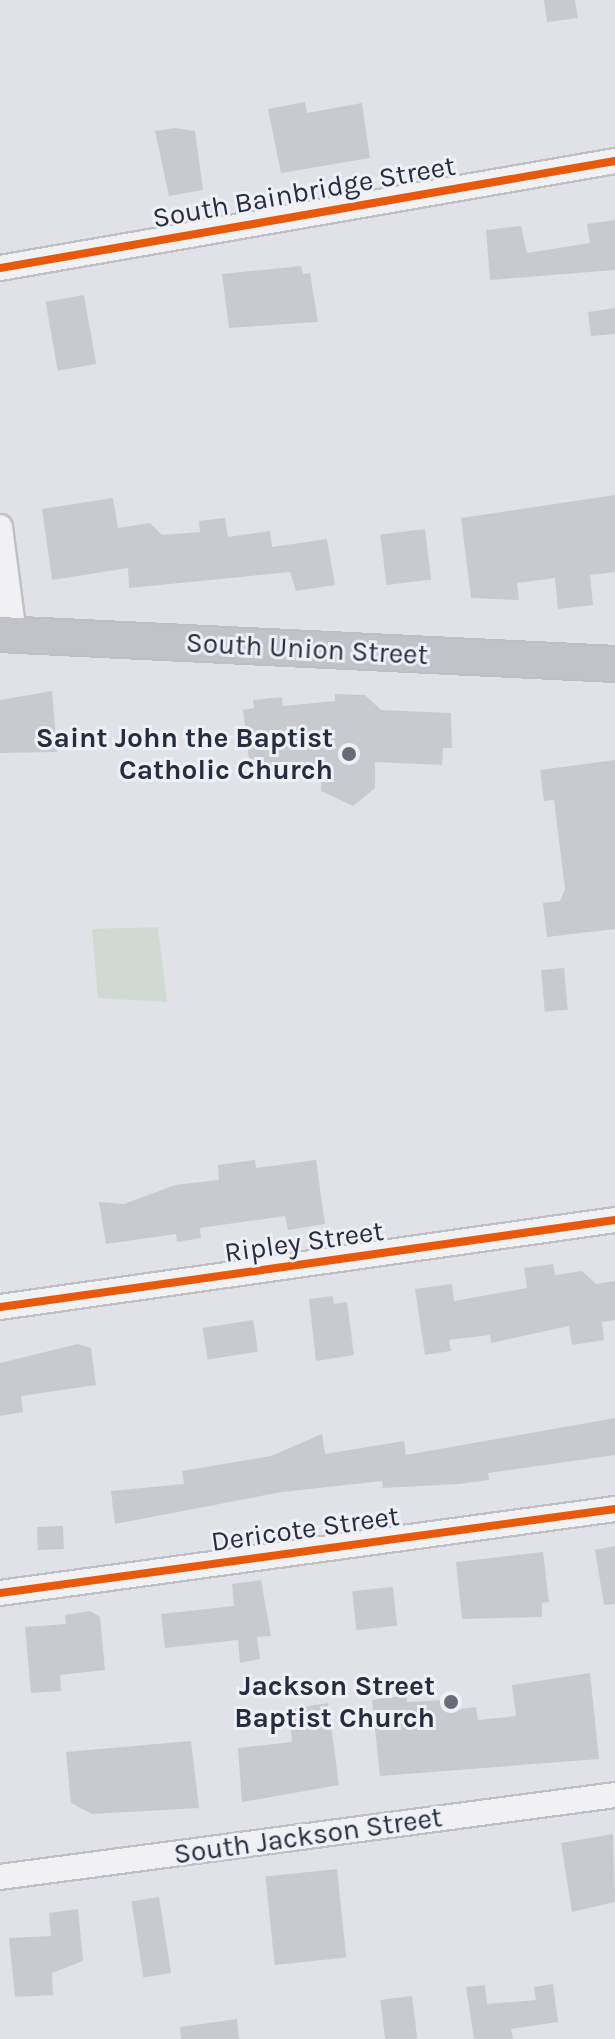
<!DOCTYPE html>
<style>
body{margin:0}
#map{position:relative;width:615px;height:2039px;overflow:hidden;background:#e1e2e7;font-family:Karla,sans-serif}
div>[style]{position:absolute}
.green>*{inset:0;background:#d0dad2}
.building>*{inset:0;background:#c9cacf;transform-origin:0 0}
.roads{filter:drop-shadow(2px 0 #bfc0c5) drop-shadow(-2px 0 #bfc0c5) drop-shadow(0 2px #bfc0c5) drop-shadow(0 -2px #bfc0c5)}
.minor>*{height:24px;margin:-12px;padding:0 12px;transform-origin:12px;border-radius:12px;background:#f1f1f3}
.secondary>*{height:34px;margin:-17px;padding:0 17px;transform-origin:17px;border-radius:17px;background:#c2c3c9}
.cycleway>*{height:8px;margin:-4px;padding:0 4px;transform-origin:4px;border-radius:4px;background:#e8590c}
.dots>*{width:22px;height:22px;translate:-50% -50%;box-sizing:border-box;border:4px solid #eef0f6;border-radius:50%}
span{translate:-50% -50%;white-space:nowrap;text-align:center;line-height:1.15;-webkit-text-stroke:6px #eef0f6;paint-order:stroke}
.street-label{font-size:28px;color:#272d40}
.poi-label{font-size:28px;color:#272d40;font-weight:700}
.right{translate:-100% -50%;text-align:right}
</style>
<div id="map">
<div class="green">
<div style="clip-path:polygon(158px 927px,167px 1002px,98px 998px,92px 929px)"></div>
</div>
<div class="building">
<div style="clip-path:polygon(544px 0,575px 0,578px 18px,547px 22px)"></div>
<div style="clip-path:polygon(305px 102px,307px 113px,362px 103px,370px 158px,281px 173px,268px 109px)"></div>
<div style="clip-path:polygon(175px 128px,195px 131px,203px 190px,169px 196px,155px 131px)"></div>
<div style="clip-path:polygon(615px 220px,615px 270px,490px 280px,486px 230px,521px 226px,527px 253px,590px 243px,587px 224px)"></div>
<div style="clip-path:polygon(301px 266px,303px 274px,310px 273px,318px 322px,229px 328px,222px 274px)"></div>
<div style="left:84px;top:295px;width:70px;height:39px;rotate:80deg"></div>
<div style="clip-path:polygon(615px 308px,615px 334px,591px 336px,588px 312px)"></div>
<div style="clip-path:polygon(615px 495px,615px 572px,590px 575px,593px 605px,558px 609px,555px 578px,517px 583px,519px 600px,471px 598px,461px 518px)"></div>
<div style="clip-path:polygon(113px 498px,118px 528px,150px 523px,162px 535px,200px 532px,199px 521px,225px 518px,228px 537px,270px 531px,272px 547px,327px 539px,335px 585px,296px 591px,290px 572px,129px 588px,128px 568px,52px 580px,42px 509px)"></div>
<div style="left:425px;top:529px;width:51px;height:45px;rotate:83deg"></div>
<div style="clip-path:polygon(52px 691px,57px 752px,0 753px,0 700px)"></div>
<div style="clip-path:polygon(335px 694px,365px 695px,381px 710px,451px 713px,452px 748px,443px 748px,442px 765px,375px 762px,375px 788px,353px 806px,321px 791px,322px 766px,264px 773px,263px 758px,249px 760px,243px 710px,254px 708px,253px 700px,282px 697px,283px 706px,335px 701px)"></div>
<div style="clip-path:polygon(615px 760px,615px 929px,547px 937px,543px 903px,560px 901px,565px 889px,554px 800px,544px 801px,540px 770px)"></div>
<div style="left:564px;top:968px;width:42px;height:23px;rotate:85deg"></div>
<div style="clip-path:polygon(255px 1160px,256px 1168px,316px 1160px,325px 1224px,288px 1230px,285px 1216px,200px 1228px,201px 1238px,177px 1242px,176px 1234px,106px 1244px,99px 1202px,124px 1204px,175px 1185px,219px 1180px,218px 1165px)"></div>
<div style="clip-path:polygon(553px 1264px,555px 1275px,582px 1271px,596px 1284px,615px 1281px,615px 1320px,602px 1322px,604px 1340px,572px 1345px,569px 1326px,491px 1343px,490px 1335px,449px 1340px,451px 1351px,425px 1355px,415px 1289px,452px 1284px,454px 1301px,527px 1288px,524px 1268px)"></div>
<div style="clip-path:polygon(333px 1296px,334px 1304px,347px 1302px,354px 1355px,316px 1361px,309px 1299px)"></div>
<div style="left:253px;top:1320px;width:32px;height:51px;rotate:81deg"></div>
<div style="clip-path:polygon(78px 1344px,91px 1348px,96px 1385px,21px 1396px,23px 1412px,0 1416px,0 1363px)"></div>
<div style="clip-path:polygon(615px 1418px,615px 1455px,488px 1473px,489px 1480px,459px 1484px,383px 1488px,382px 1481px,282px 1492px,115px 1524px,111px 1491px,184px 1484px,182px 1471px,271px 1456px,322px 1434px,325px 1454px,404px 1441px,406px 1455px)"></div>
<div style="left:63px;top:1526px;width:23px;height:26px;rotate:88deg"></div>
<div style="clip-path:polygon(615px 1546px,615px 1604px,604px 1605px,595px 1550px)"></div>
<div style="clip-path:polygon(543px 1552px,549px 1602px,542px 1603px,542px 1617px,462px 1619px,456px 1562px)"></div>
<div style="clip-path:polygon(261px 1580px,271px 1636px,257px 1637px,260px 1659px,240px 1663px,238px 1640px,165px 1648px,161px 1614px,234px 1606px,232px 1584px)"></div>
<div style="left:393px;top:1587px;width:39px;height:41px;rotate:84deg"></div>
<div style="clip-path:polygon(90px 1611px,100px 1617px,105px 1670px,60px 1675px,61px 1691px,31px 1693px,25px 1627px,66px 1624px,65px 1615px)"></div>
<div style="clip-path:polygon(590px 1673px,599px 1759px,380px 1776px,372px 1700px,407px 1695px,407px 1702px,447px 1700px,448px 1711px,476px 1707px,478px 1720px,516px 1716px,512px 1685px)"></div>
<div style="clip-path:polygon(328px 1703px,339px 1785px,242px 1802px,238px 1748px,292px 1742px,289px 1709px)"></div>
<div style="clip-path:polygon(191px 1741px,199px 1808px,92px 1814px,71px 1803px,66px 1752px)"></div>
<div style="clip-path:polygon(613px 1834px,615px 1902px,572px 1912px,561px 1843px)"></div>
<div style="left:337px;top:1869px;width:89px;height:72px;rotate:84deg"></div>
<div style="left:159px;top:1897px;width:77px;height:28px;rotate:81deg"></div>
<div style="clip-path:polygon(78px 1909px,83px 1961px,52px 1973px,53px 1995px,15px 1997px,9px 1938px,51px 1936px,49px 1913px)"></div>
<div style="clip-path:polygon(553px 1984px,558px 2022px,511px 2029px,513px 2039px,474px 2039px,466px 1987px,485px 1985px,487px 2004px,536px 2000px,534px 1987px)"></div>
<div style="left:412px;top:1996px;width:43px;height:32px;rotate:83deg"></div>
<div style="clip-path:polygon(237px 2019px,239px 2039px,181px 2039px,180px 2027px)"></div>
</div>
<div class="roads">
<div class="minor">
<div style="left:0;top:268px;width:624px;rotate:-9.87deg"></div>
<div style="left:0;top:527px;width:109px;rotate:82.6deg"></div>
<div style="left:0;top:1307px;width:621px;rotate:-8.05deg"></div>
<div style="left:0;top:1593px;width:621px;rotate:-7.78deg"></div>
<div style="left:0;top:1877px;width:620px;rotate:-7.59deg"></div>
</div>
<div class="secondary">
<div style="left:0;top:634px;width:616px;rotate:2.79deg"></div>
</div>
</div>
<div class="cycleway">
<div style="left:0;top:268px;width:624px;rotate:-9.87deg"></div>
<div style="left:0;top:1307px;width:621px;rotate:-8.05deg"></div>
<div style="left:0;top:1593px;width:621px;rotate:-7.78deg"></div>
</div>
<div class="dots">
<div style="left:349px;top:754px;background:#686c7a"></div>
<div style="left:451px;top:1702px;background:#686c7a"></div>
</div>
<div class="street-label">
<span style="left:304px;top:192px;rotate:-10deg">South Bainbridge Street</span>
<span style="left:307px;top:649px;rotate:3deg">South Union Street</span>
<span style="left:304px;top:1242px;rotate:-8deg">Ripley Street</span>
<span style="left:305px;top:1529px;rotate:-8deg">Dericote Street</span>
<span style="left:308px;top:1836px;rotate:-8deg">South Jackson Street</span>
</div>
<div class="poi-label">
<span class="right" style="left:333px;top:754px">Saint John the Baptist<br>Catholic Church</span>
<span class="right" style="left:435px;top:1702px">Jackson Street<br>Baptist Church</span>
</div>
</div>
